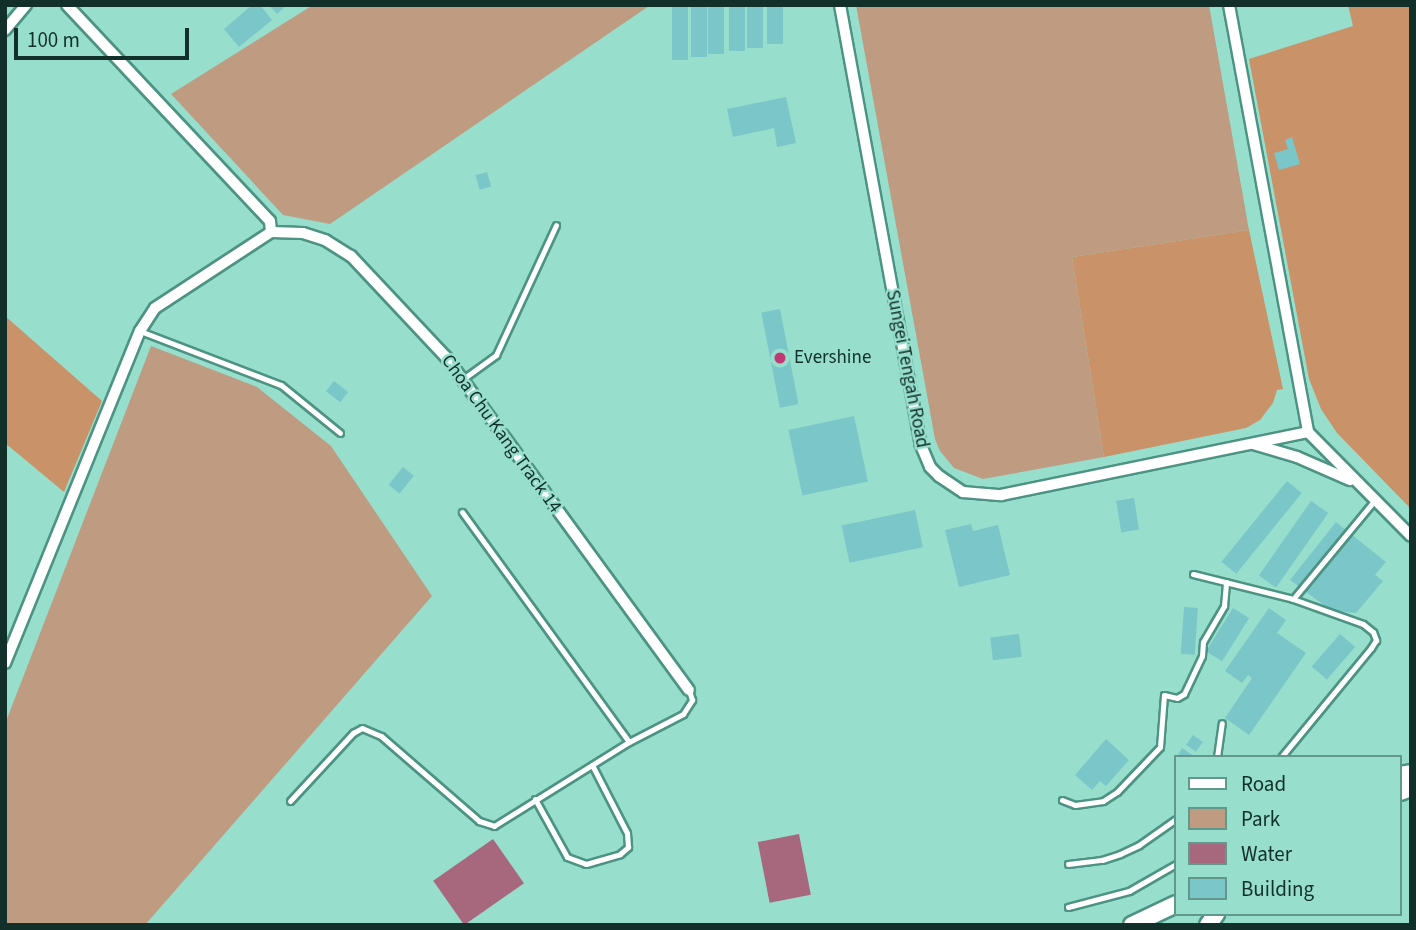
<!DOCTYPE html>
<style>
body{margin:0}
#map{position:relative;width:1416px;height:930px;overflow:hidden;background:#97decd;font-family:"Source Sans 3",sans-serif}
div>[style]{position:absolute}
.green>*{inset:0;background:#bf9b81}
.forest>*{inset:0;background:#c99269}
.water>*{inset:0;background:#a7677d;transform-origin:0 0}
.building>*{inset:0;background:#7bc6c8;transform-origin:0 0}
.roads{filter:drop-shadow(2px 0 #4d9384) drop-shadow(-2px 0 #4d9384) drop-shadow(0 2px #4d9384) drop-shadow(0 -2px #4d9384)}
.service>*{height:5px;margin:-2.5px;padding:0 2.5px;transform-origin:2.5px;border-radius:2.5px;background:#fff}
.minor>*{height:10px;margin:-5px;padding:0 5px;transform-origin:5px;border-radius:5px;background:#fff}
.secondary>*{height:16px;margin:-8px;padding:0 8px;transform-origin:8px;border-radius:8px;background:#fff}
.dots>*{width:19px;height:19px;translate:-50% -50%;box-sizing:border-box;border:4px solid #97decd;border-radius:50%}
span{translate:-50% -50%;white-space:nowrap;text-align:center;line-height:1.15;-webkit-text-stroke:5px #97decd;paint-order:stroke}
.poi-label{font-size:19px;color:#123029}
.left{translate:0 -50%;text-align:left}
.street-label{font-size:19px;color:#123029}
.frame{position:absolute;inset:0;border:7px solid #123029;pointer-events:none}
.legend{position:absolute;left:1174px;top:755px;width:228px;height:161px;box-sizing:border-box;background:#97decd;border:2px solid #62988b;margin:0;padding:9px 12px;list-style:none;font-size:21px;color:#123029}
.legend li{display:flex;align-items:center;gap:14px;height:35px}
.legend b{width:35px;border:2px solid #62988b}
.scale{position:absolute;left:14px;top:28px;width:175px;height:32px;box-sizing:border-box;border:4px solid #123029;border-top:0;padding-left:9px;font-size:21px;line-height:24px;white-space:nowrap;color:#123029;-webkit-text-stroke:5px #97decd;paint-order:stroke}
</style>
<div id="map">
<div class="green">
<div style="clip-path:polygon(313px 5px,649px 5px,649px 6px,330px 224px,283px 215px,171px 94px)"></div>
<div style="clip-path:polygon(856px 5px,1209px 5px,1249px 230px,1072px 257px,1104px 457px,983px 479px,954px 468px,940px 451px,935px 439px)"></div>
<div style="clip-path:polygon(151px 346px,257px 387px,331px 446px,432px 596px,145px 925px,5px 925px,5px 724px)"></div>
</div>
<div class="forest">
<div style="clip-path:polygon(1348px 5px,1411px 5px,1411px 509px,1337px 433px,1321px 409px,1309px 379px,1249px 59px,1353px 26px)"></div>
<div style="clip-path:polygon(1249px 230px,1283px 389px,1277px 390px,1273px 403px,1260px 420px,1246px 428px,1104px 457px,1072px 257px)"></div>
<div style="clip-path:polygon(5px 316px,102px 401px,64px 492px,5px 443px)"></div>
</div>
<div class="water">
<div style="left:799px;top:834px;width:62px;height:42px;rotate:79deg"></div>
<div style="left:493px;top:839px;width:54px;height:73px;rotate:55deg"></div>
</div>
<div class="building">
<div style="clip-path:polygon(252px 5px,260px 5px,272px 20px,239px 47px,224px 29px)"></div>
<div style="clip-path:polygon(269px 5px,287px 5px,277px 14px)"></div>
<div style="left:672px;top:5px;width:16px;height:55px"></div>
<div style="left:691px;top:5px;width:16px;height:52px"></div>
<div style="left:708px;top:5px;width:16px;height:49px"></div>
<div style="left:729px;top:5px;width:16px;height:46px"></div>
<div style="left:747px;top:5px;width:16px;height:43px"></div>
<div style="left:767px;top:5px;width:16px;height:39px"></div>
<div style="clip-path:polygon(786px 97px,796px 143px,777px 147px,774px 128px,733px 137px,727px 109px)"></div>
<div style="clip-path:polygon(1292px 137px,1300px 164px,1279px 170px,1274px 153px,1288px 149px,1285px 140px)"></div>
<div style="left:487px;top:172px;width:15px;height:12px;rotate:74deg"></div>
<div style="left:780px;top:309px;width:97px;height:19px;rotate:79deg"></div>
<div style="left:334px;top:381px;width:18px;height:13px;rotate:38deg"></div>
<div style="left:854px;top:416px;width:67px;height:67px;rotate:78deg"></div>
<div style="left:403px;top:467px;width:14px;height:23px;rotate:39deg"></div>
<div style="left:1287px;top:481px;width:19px;height:104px;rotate:39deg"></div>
<div style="left:1134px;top:498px;width:32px;height:18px;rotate:81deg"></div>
<div style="left:1311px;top:501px;width:21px;height:91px;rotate:35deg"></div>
<div style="left:915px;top:510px;width:38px;height:75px;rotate:78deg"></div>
<div style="clip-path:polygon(1336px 522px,1386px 562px,1375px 575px,1383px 581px,1356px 613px,1332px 611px,1290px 580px)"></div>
<div style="clip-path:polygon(971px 524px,973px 531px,998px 525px,1010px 575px,959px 587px,945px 530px)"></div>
<div style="left:1184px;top:607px;width:14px;height:47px;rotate:4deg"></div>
<div style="left:1233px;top:608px;width:19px;height:51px;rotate:32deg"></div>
<div style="clip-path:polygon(1269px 608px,1286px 620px,1277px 633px,1306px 653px,1249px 735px,1225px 718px,1252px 678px,1248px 675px,1242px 683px,1225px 671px)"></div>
<div style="left:1019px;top:634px;width:23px;height:29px;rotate:83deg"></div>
<div style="left:1340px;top:634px;width:20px;height:43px;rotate:41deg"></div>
<div style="left:1193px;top:735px;width:12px;height:12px;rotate:35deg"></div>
<div style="clip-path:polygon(1106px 739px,1129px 760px,1106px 786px,1100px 781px,1092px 790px,1075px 775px)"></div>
<div style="clip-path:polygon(1182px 748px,1195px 757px,1177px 757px)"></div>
</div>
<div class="roads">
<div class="service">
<div style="left:140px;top:331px;width:151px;rotate:21deg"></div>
<div style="left:281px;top:385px;width:76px;rotate:39.1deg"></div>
<div style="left:463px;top:379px;width:41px;rotate:-36deg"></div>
<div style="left:496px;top:355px;width:143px;rotate:-65.2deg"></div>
<div style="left:462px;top:512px;width:284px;rotate:54deg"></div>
<div style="left:1193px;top:574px;width:103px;rotate:14deg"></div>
<div style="left:1293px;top:599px;width:74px;rotate:19.7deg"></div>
<div style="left:1363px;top:624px;width:13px;rotate:39deg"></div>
<div style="left:1373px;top:632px;width:9px;rotate:69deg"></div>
<div style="left:1376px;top:640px;width:9px;rotate:122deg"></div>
<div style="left:1371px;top:648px;width:141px;rotate:129.5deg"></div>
<div style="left:1293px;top:599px;width:127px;rotate:-50.4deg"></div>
<div style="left:1217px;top:757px;width:34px;rotate:-82deg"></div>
<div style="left:535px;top:799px;width:66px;rotate:61.1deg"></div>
<div style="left:567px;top:857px;width:20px;rotate:20deg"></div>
<div style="left:586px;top:864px;width:35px;rotate:-16deg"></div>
<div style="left:620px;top:854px;width:11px;rotate:-41deg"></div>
<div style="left:628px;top:847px;width:14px;rotate:-94deg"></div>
<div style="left:627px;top:833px;width:76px;rotate:-117.2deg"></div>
<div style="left:1062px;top:800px;width:14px;rotate:21deg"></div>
<div style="left:1075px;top:805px;width:28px;rotate:-8deg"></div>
<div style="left:1103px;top:801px;width:17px;rotate:-33deg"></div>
<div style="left:1117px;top:792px;width:62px;rotate:-46.3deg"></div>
<div style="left:1160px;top:747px;width:52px;rotate:-85.6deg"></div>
<div style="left:1164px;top:695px;width:13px;rotate:13deg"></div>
<div style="left:1177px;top:698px;width:8px;rotate:-30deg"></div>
<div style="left:1184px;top:694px;width:42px;rotate:-64.7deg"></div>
<div style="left:1202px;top:656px;width:14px;rotate:-86deg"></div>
<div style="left:1203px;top:642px;width:42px;rotate:-59.7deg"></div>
<div style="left:1224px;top:606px;width:24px;rotate:-85deg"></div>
<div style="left:290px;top:801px;width:93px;rotate:-47.2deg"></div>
<div style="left:353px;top:733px;width:10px;rotate:-29deg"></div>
<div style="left:362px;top:728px;width:21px;rotate:23deg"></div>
<div style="left:381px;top:736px;width:130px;rotate:40.9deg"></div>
<div style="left:479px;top:821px;width:16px;rotate:18deg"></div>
<div style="left:494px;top:826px;width:159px;rotate:-31.9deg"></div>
<div style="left:629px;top:742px;width:61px;rotate:-27.4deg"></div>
<div style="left:683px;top:714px;width:17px;rotate:-57deg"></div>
<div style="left:692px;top:700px;width:10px;rotate:-107deg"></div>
<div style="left:1068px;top:864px;width:34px;rotate:-7deg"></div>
<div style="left:1102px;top:860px;width:19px;rotate:-18deg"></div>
<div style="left:1120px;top:854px;width:21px;rotate:-25deg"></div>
<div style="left:1139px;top:845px;width:45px;rotate:-35.1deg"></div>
<div style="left:1068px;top:907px;width:63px;rotate:-14.7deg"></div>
<div style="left:1129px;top:891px;width:54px;rotate:-29.9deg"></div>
</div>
<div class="minor">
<div style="left:67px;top:5px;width:296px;rotate:46.8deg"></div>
<div style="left:270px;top:221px;width:11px;rotate:85deg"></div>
<div style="left:840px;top:5px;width:445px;rotate:79.6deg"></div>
<div style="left:920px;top:443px;width:26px;rotate:67deg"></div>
<div style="left:930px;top:467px;width:13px;rotate:45deg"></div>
<div style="left:939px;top:476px;width:29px;rotate:34deg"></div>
<div style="left:963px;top:492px;width:38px;rotate:5deg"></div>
<div style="left:1001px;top:495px;width:313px;rotate:-11.6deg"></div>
<div style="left:1229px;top:5px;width:434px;rotate:79.5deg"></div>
<div style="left:1308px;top:432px;width:146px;rotate:45.3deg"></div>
<div style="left:5px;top:30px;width:33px;rotate:-50deg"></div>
<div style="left:1253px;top:444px;width:46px;rotate:16.5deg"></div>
<div style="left:1297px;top:457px;width:58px;rotate:23.5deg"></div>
<div style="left:5px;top:663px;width:358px;rotate:-67.9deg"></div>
<div style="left:140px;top:331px;width:27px;rotate:-57deg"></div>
<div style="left:155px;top:308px;width:139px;rotate:-33.2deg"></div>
<div style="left:271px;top:232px;width:32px;rotate:2deg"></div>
<div style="left:303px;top:233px;width:23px;rotate:18deg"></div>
<div style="left:325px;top:240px;width:31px;rotate:32deg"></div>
<div style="left:351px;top:256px;width:139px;rotate:46.8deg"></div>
<div style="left:446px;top:357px;width:412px;rotate:53.9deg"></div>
</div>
<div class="secondary">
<div style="left:1400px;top:775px;width:11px;rotate:-10deg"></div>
<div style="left:1400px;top:792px;width:12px;rotate:-20deg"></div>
<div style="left:1132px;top:925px;width:49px;rotate:-25.5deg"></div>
<div style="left:1208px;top:925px;width:14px;rotate:-54deg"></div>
</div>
</div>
<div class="dots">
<div style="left:780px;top:358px;background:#c13874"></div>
</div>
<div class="poi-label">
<span class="left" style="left:794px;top:358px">Evershine</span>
</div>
<div class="street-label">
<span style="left:907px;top:369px;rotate:79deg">Sungei Tengah Road</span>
<span style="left:501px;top:434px;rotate:54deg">Choa Chu Kang Track 14</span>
</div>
<div class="frame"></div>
<ul class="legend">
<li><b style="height:9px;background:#fff"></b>Road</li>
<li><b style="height:19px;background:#bf9b81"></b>Park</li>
<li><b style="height:19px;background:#a7677d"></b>Water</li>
<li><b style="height:19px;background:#7bc6c8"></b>Building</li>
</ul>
<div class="scale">100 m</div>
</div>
